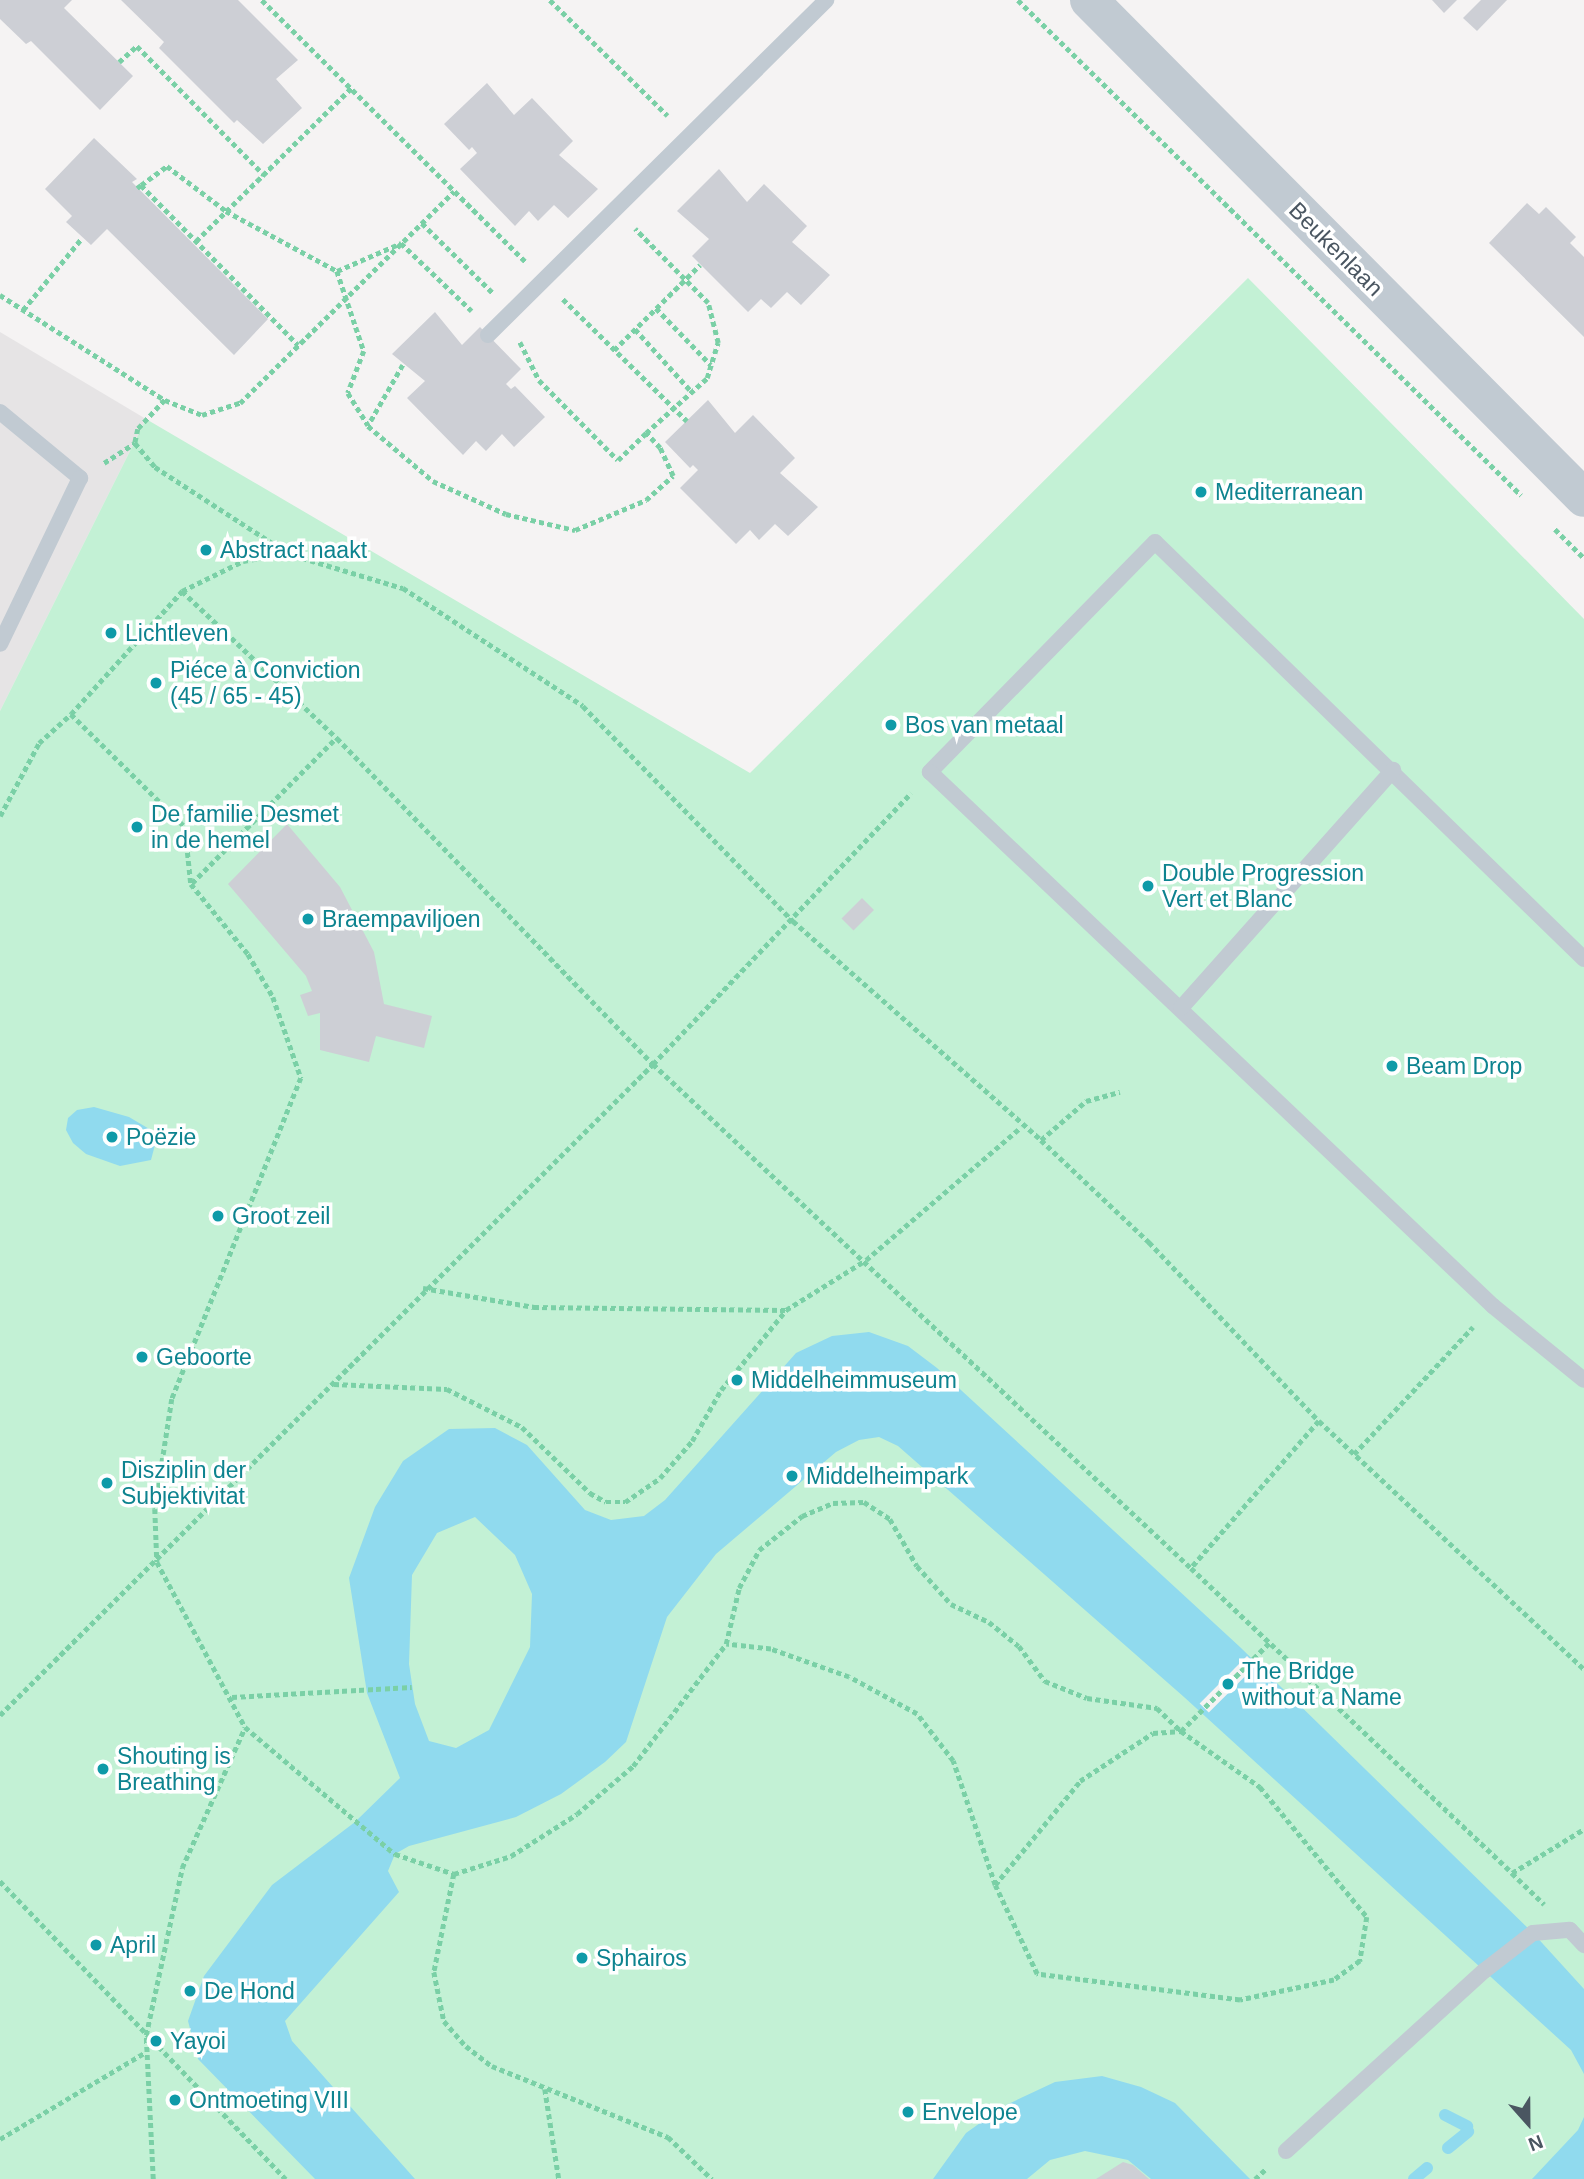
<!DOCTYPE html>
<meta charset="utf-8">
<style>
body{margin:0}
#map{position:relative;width:1584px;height:2179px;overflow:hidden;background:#f5f3f3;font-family:Helvetica,sans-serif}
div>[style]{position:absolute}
.education>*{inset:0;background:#e6e4e5}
.green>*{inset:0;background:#c3f1d5}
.water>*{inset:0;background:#90daee}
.pier>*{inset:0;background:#f5f3f3;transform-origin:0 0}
.stream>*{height:12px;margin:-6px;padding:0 6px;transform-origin:6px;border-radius:6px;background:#90daee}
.building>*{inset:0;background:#cdcfd5;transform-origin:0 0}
.path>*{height:4.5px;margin-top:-2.25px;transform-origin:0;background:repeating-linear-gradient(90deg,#7ad0a6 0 5px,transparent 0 8.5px)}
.service>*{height:16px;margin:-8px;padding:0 8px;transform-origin:8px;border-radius:8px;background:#c1cad2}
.tertiary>*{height:38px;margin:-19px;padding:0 19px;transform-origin:19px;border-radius:19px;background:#c1cad2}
.dots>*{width:19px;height:19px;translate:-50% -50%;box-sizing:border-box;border:4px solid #fff;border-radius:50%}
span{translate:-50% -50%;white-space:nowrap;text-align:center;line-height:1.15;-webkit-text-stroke:7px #fff;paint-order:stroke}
.street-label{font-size:23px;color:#4a5661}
.culture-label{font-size:23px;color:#0d838f}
.left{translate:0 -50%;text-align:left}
.north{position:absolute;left:1493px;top:2088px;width:70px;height:70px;-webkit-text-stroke:5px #fff;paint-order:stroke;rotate:159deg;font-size:19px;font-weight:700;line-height:28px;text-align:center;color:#4a5661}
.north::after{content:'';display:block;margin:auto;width:24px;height:32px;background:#4a5661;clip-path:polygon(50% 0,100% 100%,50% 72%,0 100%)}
</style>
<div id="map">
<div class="education">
<div style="clip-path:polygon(0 332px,146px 419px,0 711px)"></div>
</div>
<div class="green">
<div style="clip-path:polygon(1248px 278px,1584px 619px,1584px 2179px,0 2179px,0 711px,146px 419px,750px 773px)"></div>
</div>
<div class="water">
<div style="clip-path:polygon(94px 1107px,129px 1117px,151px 1130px,156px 1141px,151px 1160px,120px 1166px,86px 1154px,73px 1143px,66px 1130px,68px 1118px,77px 1110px)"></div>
<div style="clip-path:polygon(evenodd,869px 1332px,908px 1346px,937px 1368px,1240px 1647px,1533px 1933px,1584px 1989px,1584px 2074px,1571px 2050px,1184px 1697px,898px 1446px,879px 1437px,859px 1440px,836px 1452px,716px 1554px,667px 1617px,626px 1742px,605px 1762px,561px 1794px,516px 1817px,409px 1846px,395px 1854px,388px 1871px,399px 1892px,285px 2021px,292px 2041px,415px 2179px,315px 2179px,198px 2059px,188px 2021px,204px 1976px,272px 1885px,355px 1822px,400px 1778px,367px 1693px,349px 1578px,375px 1507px,403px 1461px,449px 1429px,495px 1428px,527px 1445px,585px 1510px,611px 1520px,644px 1516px,665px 1500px,796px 1353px,832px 1336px,869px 1332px,475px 1517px,515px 1555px,532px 1594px,530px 1647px,489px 1730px,456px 1748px,429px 1741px,415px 1704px,409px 1664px,412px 1575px,437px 1533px,475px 1517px)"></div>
<div style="clip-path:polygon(1102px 2076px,1141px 2087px,1175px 2103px,1250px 2179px,1151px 2179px,1128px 2160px,1085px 2151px,1050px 2160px,1027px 2179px,933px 2179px,966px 2133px,1004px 2106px,1055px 2082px)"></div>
<div style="clip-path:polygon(1584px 2117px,1584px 2179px,1532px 2179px,1578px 2130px)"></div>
</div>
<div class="pier">
<div style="left:1247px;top:1656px;width:13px;height:67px;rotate:45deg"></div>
</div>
<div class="stream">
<div style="left:1445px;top:2115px;width:25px;rotate:27deg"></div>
<div style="left:1448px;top:2148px;width:26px;rotate:-39deg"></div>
<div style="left:1414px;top:2179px;width:17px;rotate:-40deg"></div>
</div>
<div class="building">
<div style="clip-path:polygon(0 0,72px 0,64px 8px,133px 76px,100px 110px,31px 41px,26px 44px,0 19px)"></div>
<div style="clip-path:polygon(121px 0,238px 0,298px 60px,276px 79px,302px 108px,263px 144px,237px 120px,234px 123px,159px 48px,164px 42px)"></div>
<div style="clip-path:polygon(1432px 0,1457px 0,1444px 13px)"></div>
<div style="clip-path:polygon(1481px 0,1507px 0,1477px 31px,1463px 18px)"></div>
<div style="clip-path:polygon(487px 83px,514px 115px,532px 98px,573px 141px,559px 155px,598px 189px,568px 218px,554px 205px,538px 221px,529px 211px,515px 226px,460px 169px,477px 153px,472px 147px,469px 150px,444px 124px)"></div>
<div style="clip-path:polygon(94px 138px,137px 179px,132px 182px,268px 319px,234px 355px,107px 229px,91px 245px,66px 222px,72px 216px,45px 189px)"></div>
<div style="clip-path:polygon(719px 169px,747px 202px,764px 184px,807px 226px,792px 242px,830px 275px,801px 305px,787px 292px,771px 308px,761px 299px,748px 312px,692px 256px,709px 239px,677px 211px)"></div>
<div style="clip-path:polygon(1527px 203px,1539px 214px,1546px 207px,1576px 237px,1570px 243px,1584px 257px,1584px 337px,1489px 243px)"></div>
<div style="clip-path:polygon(435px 312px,462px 345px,480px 327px,521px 369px,506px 384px,511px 389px,515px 386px,545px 417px,514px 447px,502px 434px,486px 451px,476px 441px,463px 455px,407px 398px,425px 381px,392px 354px)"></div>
<div style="clip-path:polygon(708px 400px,735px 433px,753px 415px,795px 458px,780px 473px,818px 507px,788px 536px,775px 524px,759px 540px,750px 530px,736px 544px,680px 488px,698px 470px,693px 465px,690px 468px,665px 442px)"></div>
<div style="clip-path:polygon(287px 824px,340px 887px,374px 952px,384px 1004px,432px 1016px,424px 1048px,376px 1036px,369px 1062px,320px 1050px,320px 1013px,308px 1016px,300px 995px,312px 991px,306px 976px,228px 884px)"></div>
<div style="left:862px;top:898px;width:17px;height:29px;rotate:45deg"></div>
<div style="clip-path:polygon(1123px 2162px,1133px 2165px,1149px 2179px,1096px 2179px)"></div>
</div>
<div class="path">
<div style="left:262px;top:0;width:371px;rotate:44.8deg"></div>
<div style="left:550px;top:0;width:165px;rotate:44.5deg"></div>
<div style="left:1018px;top:0;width:706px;rotate:44.54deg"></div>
<div style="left:119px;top:62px;width:24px;rotate:-42deg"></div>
<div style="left:137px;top:46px;width:181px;rotate:45.4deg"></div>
<div style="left:141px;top:185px;width:32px;rotate:-36deg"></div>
<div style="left:167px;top:166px;width:74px;rotate:37.3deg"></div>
<div style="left:226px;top:211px;width:126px;rotate:28.4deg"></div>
<div style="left:337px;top:271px;width:70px;rotate:-23.6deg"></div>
<div style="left:401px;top:243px;width:98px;rotate:43.8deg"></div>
<div style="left:137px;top:188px;width:5px;rotate:-37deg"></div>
<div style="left:141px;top:185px;width:224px;rotate:45.5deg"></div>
<div style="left:422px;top:223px;width:100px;rotate:44.6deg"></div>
<div style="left:196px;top:241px;width:218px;rotate:-44.6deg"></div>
<div style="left:337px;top:271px;width:84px;rotate:71.4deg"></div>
<div style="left:364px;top:351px;width:45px;rotate:110.9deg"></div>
<div style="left:348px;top:393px;width:38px;rotate:58deg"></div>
<div style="left:0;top:295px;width:196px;rotate:32.5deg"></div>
<div style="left:165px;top:400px;width:40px;rotate:133deg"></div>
<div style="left:138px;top:429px;width:14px;rotate:102deg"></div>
<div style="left:135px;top:443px;width:31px;rotate:50deg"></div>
<div style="left:155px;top:467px;width:156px;rotate:33deg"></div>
<div style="left:563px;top:299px;width:174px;rotate:44.5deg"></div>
<div style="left:656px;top:308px;width:79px;rotate:46deg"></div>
<div style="left:23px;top:310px;width:93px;rotate:-50.7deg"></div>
<div style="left:635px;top:329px;width:85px;rotate:47.9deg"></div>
<div style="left:520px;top:342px;width:42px;rotate:63.4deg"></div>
<div style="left:539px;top:380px;width:112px;rotate:45.4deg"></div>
<div style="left:618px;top:460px;width:39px;rotate:-44deg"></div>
<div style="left:614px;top:350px;width:121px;rotate:-44.7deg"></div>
<div style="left:403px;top:365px;width:70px;rotate:119.8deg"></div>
<div style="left:368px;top:426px;width:85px;rotate:40.2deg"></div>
<div style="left:433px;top:481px;width:80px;rotate:24.3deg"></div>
<div style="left:506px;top:514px;width:71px;rotate:13.1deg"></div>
<div style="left:575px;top:530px;width:77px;rotate:-22.9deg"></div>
<div style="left:646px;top:500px;width:36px;rotate:-42deg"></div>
<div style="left:673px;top:476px;width:31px;rotate:-115deg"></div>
<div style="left:660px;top:448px;width:21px;rotate:-133deg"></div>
<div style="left:646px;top:433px;width:82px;rotate:-42deg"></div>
<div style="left:707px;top:378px;width:37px;rotate:-73deg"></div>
<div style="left:718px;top:343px;width:41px;rotate:-104deg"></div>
<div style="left:708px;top:303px;width:104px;rotate:-134.6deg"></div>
<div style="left:165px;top:400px;width:40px;rotate:22deg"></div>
<div style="left:202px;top:415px;width:40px;rotate:-18deg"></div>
<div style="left:240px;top:403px;width:301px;rotate:-44.7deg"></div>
<div style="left:104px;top:463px;width:37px;rotate:-33deg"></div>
<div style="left:1555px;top:529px;width:41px;rotate:45deg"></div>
<div style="left:182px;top:591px;width:214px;rotate:43.5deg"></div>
<div style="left:337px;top:738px;width:454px;rotate:45.9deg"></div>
<div style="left:653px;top:1064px;width:737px;rotate:43.13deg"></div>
<div style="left:71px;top:714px;width:161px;rotate:44.7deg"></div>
<div style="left:185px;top:827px;width:57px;rotate:84deg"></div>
<div style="left:191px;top:884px;width:90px;rotate:50.8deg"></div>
<div style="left:248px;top:954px;width:50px;rotate:59.8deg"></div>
<div style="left:273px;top:997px;width:86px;rotate:70.9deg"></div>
<div style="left:301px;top:1078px;width:346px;rotate:111.9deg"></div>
<div style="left:172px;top:1399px;width:111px;rotate:98.8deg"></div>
<div style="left:155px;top:1509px;width:53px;rotate:87.8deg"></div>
<div style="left:157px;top:1562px;width:187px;rotate:61.9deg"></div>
<div style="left:245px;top:1727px;width:197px;rotate:40.3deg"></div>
<div style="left:395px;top:1854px;width:62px;rotate:18.7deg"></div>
<div style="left:454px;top:1874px;width:100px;rotate:101.5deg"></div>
<div style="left:434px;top:1972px;width:50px;rotate:78.5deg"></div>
<div style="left:444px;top:2021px;width:33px;rotate:49deg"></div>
<div style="left:466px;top:2046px;width:33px;rotate:38deg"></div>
<div style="left:492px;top:2066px;width:190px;rotate:22deg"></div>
<div style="left:668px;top:2137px;width:61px;rotate:43.7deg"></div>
<div style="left:0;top:816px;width:83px;rotate:-61.9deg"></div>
<div style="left:39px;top:743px;width:43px;rotate:-42.2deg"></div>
<div style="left:71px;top:714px;width:166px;rotate:-47.9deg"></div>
<div style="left:182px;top:591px;width:68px;rotate:-26.2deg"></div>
<div style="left:243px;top:561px;width:44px;rotate:-10.5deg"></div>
<div style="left:286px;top:553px;width:122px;rotate:16.7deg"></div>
<div style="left:403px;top:588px;width:215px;rotate:33.2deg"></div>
<div style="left:583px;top:706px;width:301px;rotate:45.7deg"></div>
<div style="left:793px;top:921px;width:331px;rotate:41.4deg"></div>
<div style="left:1041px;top:1140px;width:149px;rotate:43.4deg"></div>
<div style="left:1149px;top:1242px;width:247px;rotate:46.5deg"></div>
<div style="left:1319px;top:1421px;width:363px;rotate:43.1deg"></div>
<div style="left:192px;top:883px;width:204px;rotate:-45.2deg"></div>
<div style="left:1041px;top:1140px;width:60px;rotate:-40.9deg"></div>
<div style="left:1086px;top:1101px;width:35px;rotate:-15deg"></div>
<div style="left:423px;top:1288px;width:113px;rotate:9.7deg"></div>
<div style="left:534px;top:1307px;width:251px;rotate:0.7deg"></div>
<div style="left:334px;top:1384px;width:113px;rotate:2.5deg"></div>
<div style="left:447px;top:1389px;width:84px;rotate:26.9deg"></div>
<div style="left:522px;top:1427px;width:95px;rotate:44.1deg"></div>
<div style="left:590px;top:1493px;width:18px;rotate:29deg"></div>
<div style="left:606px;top:1502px;width:19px"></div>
<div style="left:625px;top:1502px;width:42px;rotate:-34.4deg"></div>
<div style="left:660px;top:1478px;width:49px;rotate:-49.1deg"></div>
<div style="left:692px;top:1441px;width:59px;rotate:-60.4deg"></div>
<div style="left:721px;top:1390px;width:103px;rotate:-50.9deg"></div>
<div style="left:786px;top:1310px;width:94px;rotate:-32deg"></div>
<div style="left:866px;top:1260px;width:204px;rotate:-40.6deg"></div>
<div style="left:1319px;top:1421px;width:195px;rotate:131deg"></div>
<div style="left:1191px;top:1568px;width:443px;rotate:43.5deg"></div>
<div style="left:1512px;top:1873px;width:84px;rotate:-31.4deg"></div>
<div style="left:1354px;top:1454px;width:174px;rotate:-46.9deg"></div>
<div style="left:232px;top:1697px;width:180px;rotate:-3.2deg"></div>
<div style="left:0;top:1715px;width:922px;rotate:-44.91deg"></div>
<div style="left:653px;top:1064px;width:374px;rotate:-46.4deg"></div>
<div style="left:1512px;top:1873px;width:45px;rotate:44.1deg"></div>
<div style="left:454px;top:1874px;width:60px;rotate:-17.5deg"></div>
<div style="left:511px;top:1856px;width:78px;rotate:-32.5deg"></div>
<div style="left:577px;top:1814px;width:74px;rotate:-40.6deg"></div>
<div style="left:633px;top:1766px;width:153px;rotate:-52.7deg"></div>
<div style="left:726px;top:1644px;width:57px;rotate:-76.9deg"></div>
<div style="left:739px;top:1588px;width:43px;rotate:-62.2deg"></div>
<div style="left:759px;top:1550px;width:55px;rotate:-38.3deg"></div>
<div style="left:802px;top:1516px;width:34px;rotate:-23deg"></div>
<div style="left:833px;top:1503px;width:31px;rotate:-2deg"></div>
<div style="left:864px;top:1502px;width:31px;rotate:33deg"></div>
<div style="left:890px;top:1519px;width:54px;rotate:60.1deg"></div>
<div style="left:917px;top:1566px;width:51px;rotate:48.2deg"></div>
<div style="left:951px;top:1604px;width:42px;rotate:25.3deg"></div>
<div style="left:989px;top:1622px;width:38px;rotate:39deg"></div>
<div style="left:1019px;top:1646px;width:44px;rotate:53.4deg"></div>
<div style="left:1045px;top:1681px;width:45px;rotate:22deg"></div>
<div style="left:1087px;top:1698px;width:71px;rotate:8.1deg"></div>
<div style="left:1157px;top:1708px;width:33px;rotate:44deg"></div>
<div style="left:1181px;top:1731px;width:97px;rotate:35.3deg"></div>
<div style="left:1260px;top:1787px;width:168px;rotate:50.5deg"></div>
<div style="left:1367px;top:1917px;width:45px;rotate:99deg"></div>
<div style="left:1360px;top:1961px;width:32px;rotate:144deg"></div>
<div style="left:1334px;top:1980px;width:96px;rotate:168deg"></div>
<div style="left:1240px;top:2000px;width:205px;rotate:-172.7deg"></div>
<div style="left:1037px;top:1974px;width:98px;rotate:-115.3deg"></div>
<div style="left:995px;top:1885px;width:131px;rotate:-108.7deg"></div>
<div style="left:953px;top:1761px;width:59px;rotate:-127.5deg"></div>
<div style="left:917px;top:1714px;width:77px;rotate:-151.4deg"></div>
<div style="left:849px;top:1677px;width:83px;rotate:-160.3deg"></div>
<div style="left:771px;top:1649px;width:45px;rotate:-173.7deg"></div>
<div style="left:0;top:1881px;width:413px;rotate:46.2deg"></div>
<div style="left:995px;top:1885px;width:134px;rotate:-50.7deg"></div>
<div style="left:1080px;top:1781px;width:87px;rotate:-33.3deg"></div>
<div style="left:1153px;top:1733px;width:28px;rotate:-4deg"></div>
<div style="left:1181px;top:1731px;width:126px;rotate:-45deg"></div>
<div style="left:545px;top:2089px;width:91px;rotate:81.2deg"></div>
<div style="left:0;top:2139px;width:168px;rotate:-30.8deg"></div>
<div style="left:153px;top:2179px;width:144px;rotate:-92.8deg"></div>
<div style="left:146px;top:2035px;width:171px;rotate:-77.8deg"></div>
<div style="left:182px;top:1868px;width:154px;rotate:-65.9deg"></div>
<div style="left:1255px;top:2179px;width:16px;rotate:-43deg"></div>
</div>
<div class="service">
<div style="left:488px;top:335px;width:476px;rotate:-44.7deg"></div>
<div style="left:0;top:412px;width:104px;rotate:39.5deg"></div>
<div style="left:80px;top:478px;width:184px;rotate:115.7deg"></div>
<div style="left:1584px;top:959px;width:598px;rotate:-135.81deg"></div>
<div style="left:1155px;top:542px;width:322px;rotate:134.4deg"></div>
<div style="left:930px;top:772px;width:776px;rotate:43.49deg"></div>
<div style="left:1493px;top:1306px;width:117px;rotate:39.1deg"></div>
<div style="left:1181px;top:1008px;width:319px;rotate:-48.3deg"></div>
<div style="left:1286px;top:2151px;width:268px;rotate:-42.3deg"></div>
<div style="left:1484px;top:1971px;width:62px;rotate:-37.8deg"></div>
<div style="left:1533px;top:1933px;width:37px;rotate:-5deg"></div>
<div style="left:1570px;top:1930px;width:21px;rotate:47deg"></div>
</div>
<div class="tertiary">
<div style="left:1089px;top:0;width:702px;rotate:45.17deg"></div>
</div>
<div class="dots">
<div style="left:1201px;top:492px;background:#0f9aa8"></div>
<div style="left:206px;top:550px;background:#0f9aa8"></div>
<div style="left:111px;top:633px;background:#0f9aa8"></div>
<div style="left:156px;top:683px;background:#0f9aa8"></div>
<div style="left:891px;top:725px;background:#0f9aa8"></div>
<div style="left:137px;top:827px;background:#0f9aa8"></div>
<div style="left:1148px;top:886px;background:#0f9aa8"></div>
<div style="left:308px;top:919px;background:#0f9aa8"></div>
<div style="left:1392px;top:1066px;background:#0f9aa8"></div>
<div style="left:112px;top:1137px;background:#0f9aa8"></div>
<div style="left:218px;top:1216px;background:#0f9aa8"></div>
<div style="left:142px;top:1357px;background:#0f9aa8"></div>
<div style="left:737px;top:1380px;background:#0f9aa8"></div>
<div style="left:792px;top:1476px;background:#0f9aa8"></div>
<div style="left:107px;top:1483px;background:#0f9aa8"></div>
<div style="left:1228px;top:1684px;background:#0f9aa8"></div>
<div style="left:103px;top:1769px;background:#0f9aa8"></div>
<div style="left:96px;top:1945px;background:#0f9aa8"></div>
<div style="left:582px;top:1958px;background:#0f9aa8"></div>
<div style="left:190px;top:1991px;background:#0f9aa8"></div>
<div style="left:156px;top:2041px;background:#0f9aa8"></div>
<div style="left:175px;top:2100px;background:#0f9aa8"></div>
<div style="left:908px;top:2112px;background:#0f9aa8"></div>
</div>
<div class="street-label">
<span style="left:1336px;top:249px;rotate:45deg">Beukenlaan</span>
</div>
<div class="culture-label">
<span class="left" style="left:1215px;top:492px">Mediterranean</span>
<span class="left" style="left:220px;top:550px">Abstract naakt</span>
<span class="left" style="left:125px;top:633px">Lichtleven</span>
<span class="left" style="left:170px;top:683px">Piéce à Conviction<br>(45 / 65 - 45)</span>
<span class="left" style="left:905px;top:725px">Bos van metaal</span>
<span class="left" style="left:151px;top:827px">De familie Desmet<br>in de hemel</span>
<span class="left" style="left:1162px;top:886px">Double Progression<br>Vert et Blanc</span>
<span class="left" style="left:322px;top:919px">Braempaviljoen</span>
<span class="left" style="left:1406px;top:1066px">Beam Drop</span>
<span class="left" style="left:126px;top:1137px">Poëzie</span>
<span class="left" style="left:232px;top:1216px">Groot zeil</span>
<span class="left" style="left:156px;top:1357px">Geboorte</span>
<span class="left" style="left:751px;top:1380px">Middelheimmuseum</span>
<span class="left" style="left:121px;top:1483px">Disziplin der<br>Subjektivitat</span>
<span class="left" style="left:806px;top:1476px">Middelheimpark</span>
<span class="left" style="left:1242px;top:1684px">The Bridge<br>without a Name</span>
<span class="left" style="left:117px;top:1769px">Shouting is<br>Breathing</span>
<span class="left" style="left:110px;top:1945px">April</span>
<span class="left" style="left:596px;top:1958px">Sphairos</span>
<span class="left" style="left:204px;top:1991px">De Hond</span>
<span class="left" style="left:170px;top:2041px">Yayoi</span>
<span class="left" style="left:189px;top:2100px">Ontmoeting VIII</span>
<span class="left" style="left:922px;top:2112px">Envelope</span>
</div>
<div class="north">N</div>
</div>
